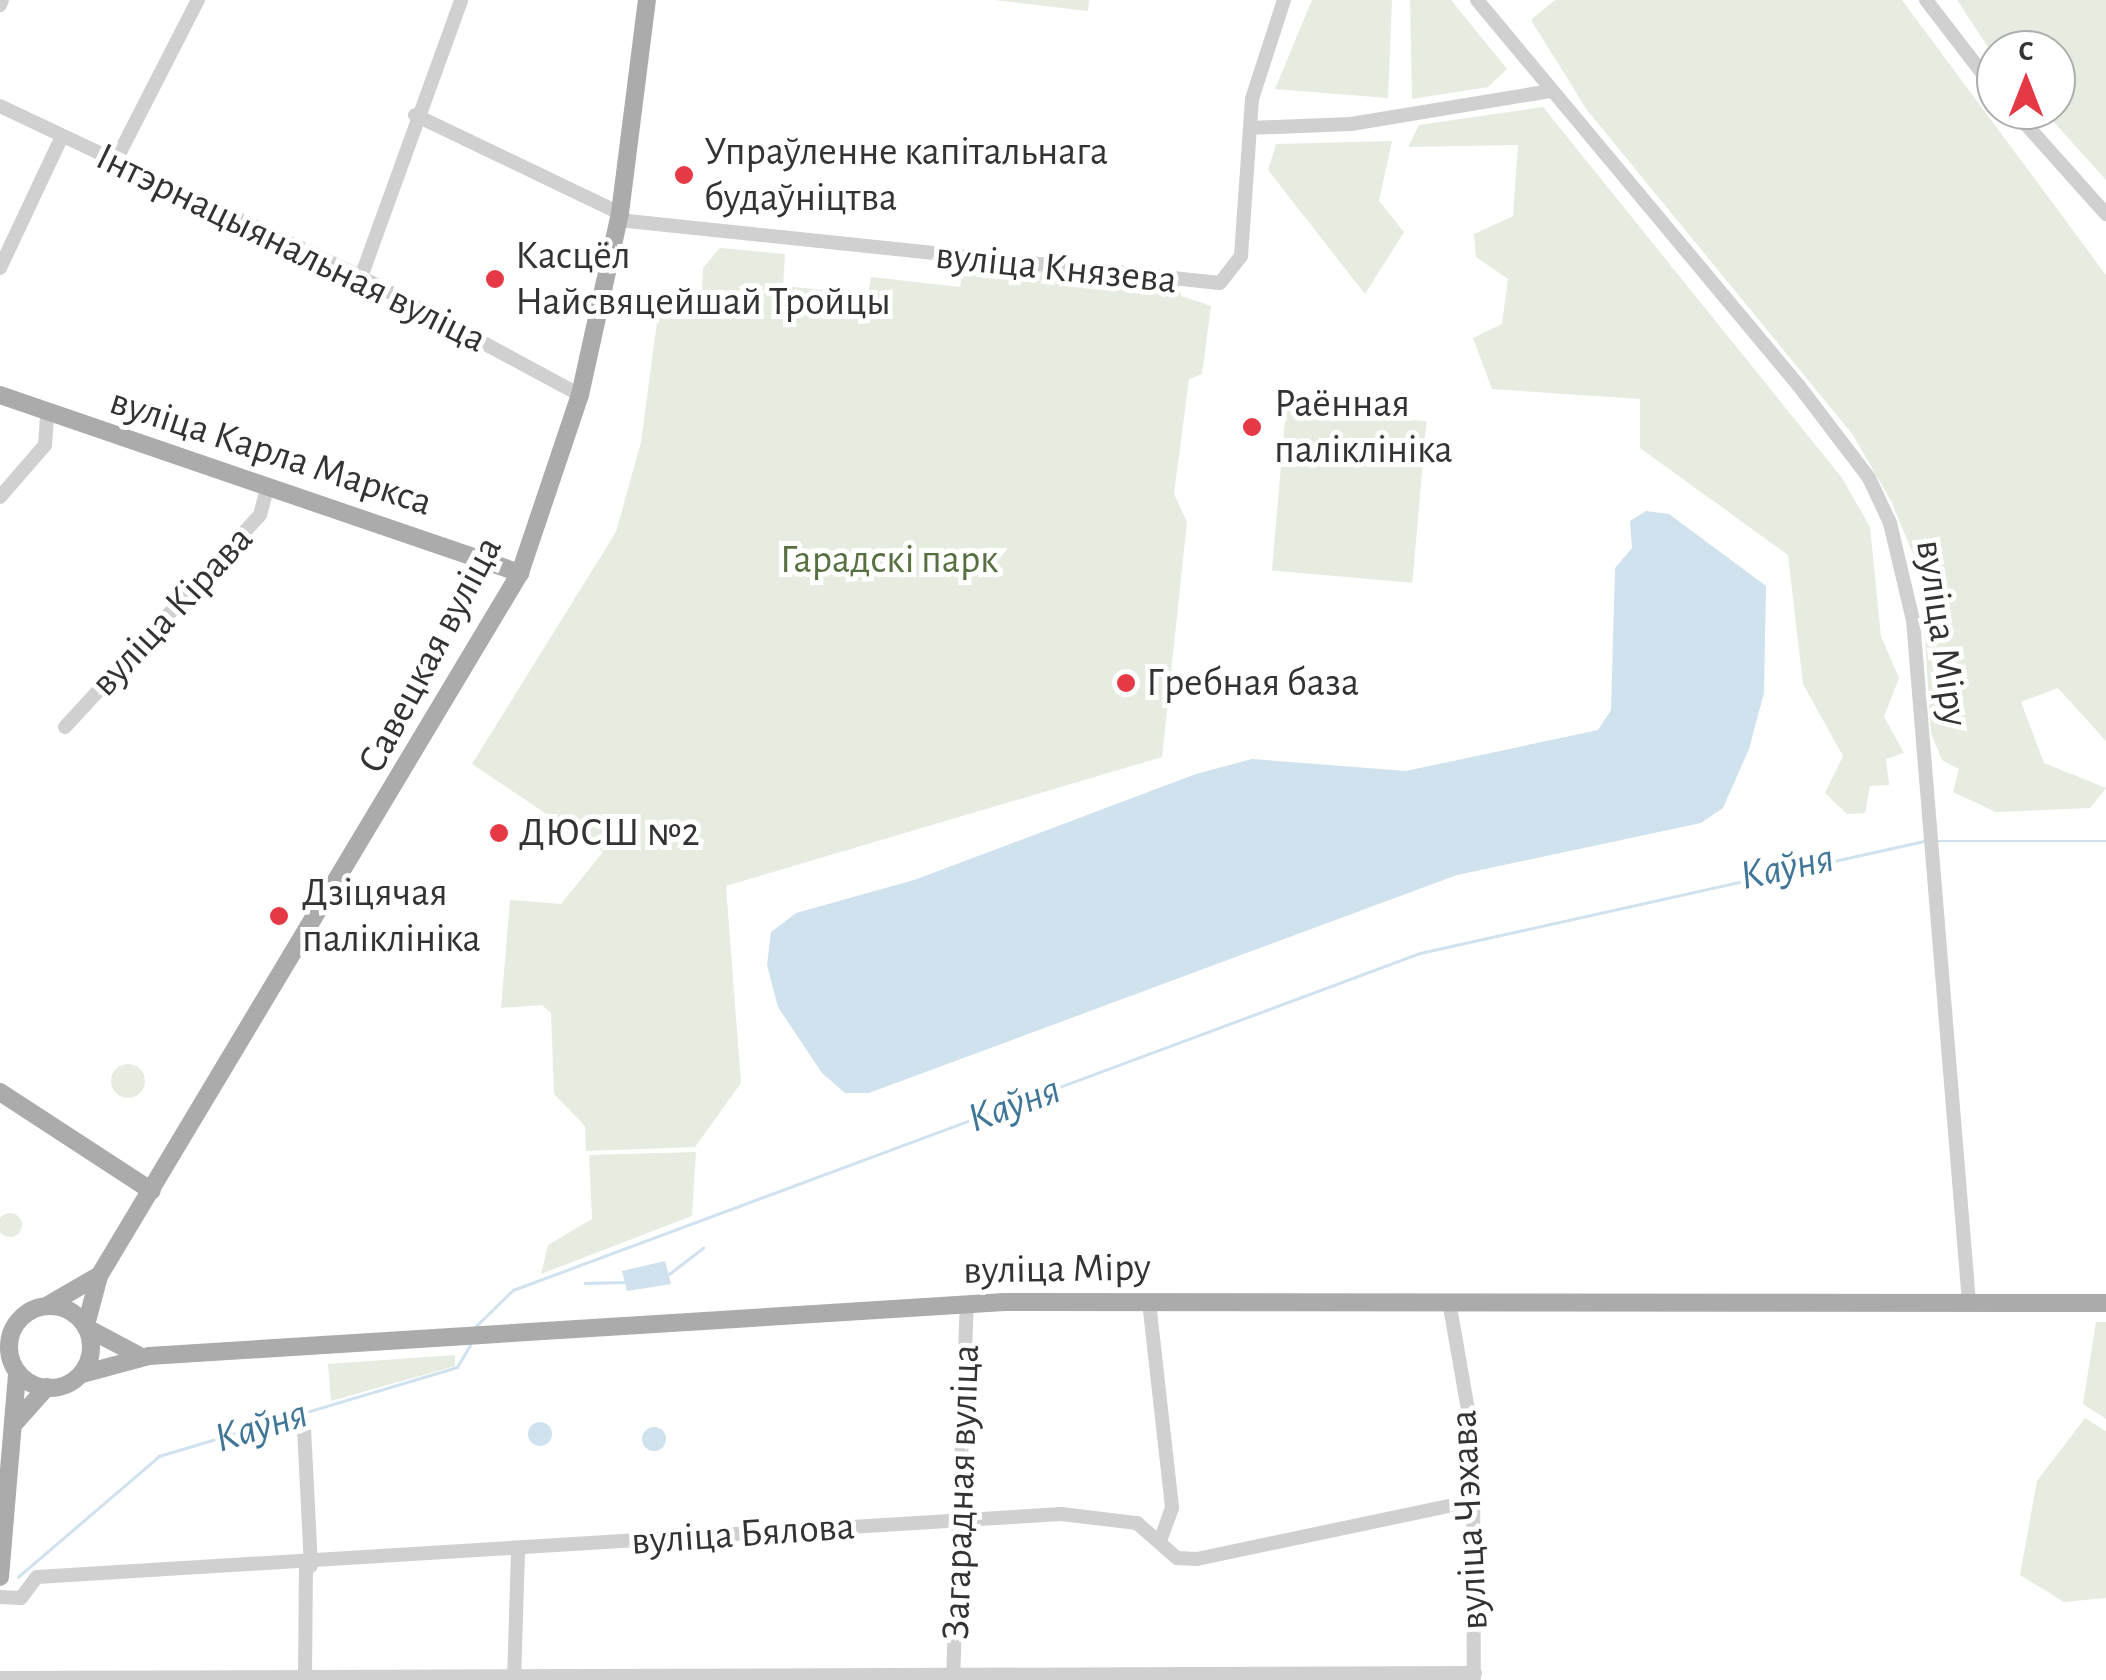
<!DOCTYPE html>
<meta charset="utf-8">
<style>
body{margin:0}
#map{position:relative;width:2106px;height:1680px;overflow:hidden;background:#fff;font-family:"Alegreya Sans",sans-serif}
div>[style]{position:absolute}
.green>*{inset:0;background:#e6ecdf;transform-origin:0 0}
.round{border-radius:50%}
.water>*{inset:0;background:#cfe2ee}
.stream>*{height:2.5px;margin:-1.25px;padding:0 1.25px;transform-origin:1.25px;border-radius:1.25px;background:#cfe2ee}
.minor>*{height:14px;margin:-7px;padding:0 7px;transform-origin:7px;border-radius:7px;background:#d0d0d0}
.major>*{height:18px;margin:-9px;padding:0 9px;transform-origin:9px;border-radius:9px;background:#ababab}
.major>.ring{margin:-9px;padding:0;box-sizing:content-box;background:none;border:18px solid #ababab;border-radius:50%}
.dots>*{width:28px;height:28px;translate:-50% -50%;box-sizing:border-box;border:5px solid #fff;border-radius:50%}
span{translate:-50% -50%;white-space:nowrap;text-align:center;line-height:1.15;-webkit-text-stroke:10px #fff;paint-order:stroke}
.poi-label{font-size:40px;color:#333}
.left{translate:0 -50%;text-align:left}
.street-label{font-size:40px;color:#333}
.park-label{font-size:40px;color:#56703f}
.water-label{font-size:42px;color:#3f7597;font-style:italic}
.north{position:absolute;left:1976px;top:30px;width:100px;height:100px;box-sizing:border-box;background:#fff;border:2px solid #adadad;border-radius:50%;rotate:0deg;font-size:28px;font-weight:700;line-height:40px;text-align:center;color:#333}
.north::after{content:'';display:block;margin:auto;width:35px;height:45px;background:#e63946;clip-path:polygon(50% 0,100% 100%,50% 72%,0 100%)}
</style>
<div id="map">
<div class="green">
<div style="clip-path:polygon(994px 0,1089px 0,1088px 11px)"></div>
<div style="clip-path:polygon(1312px 0,1392px 0,1388px 98px,1275px 89px)"></div>
<div style="clip-path:polygon(1410px 0,1451px 0,1507px 69px,1488px 87px,1412px 99px)"></div>
<div style="clip-path:polygon(1555px 0,1902px 0,2106px 275px,2106px 741px,2058px 688px,2021px 702px,2044px 763px,2106px 788px,2090px 808px,1996px 812px,1953px 792px,1959px 769px,1942px 760px,1931px 733px,1921px 573px,1891px 501px,1853px 435px,1587px 110px,1531px 20px)"></div>
<div style="clip-path:polygon(1957px 0,2106px 0,2106px 180px,2043px 110px,2056px 110px,2056px 50px,1996px 50px,1996px 59px)"></div>
<div style="clip-path:polygon(1543px 107px,1842px 478px,1870px 527px,1881px 636px,1899px 678px,1884px 717px,1904px 753px,1886px 759px,1889px 785px,1870px 786px,1865px 813px,1847px 814px,1825px 793px,1843px 756px,1803px 684px,1788px 555px,1640px 448px,1640px 399px,1492px 389px,1473px 338px,1502px 324px,1508px 279px,1476px 257px,1474px 234px,1513px 216px,1518px 145px,1408px 147px,1419px 125px)"></div>
<div style="clip-path:polygon(1392px 141px,1379px 201px,1404px 232px,1365px 294px,1268px 170px,1276px 144px)"></div>
<div style="clip-path:polygon(720px 248px,785px 254px,783px 286px,868px 294px,871px 277px,960px 287px,962px 271px,977px 263px,1179px 286px,1181px 296px,1211px 306px,1202px 374px,1189px 379px,1174px 494px,1187px 522px,1162px 757px,726px 886px,741px 1083px,695px 1147px,586px 1151px,585px 1126px,554px 1094px,551px 1013px,542px 1005px,501px 1008px,510px 900px,561px 904px,603px 852px,472px 764px,616px 532px,641px 442px,659px 307px,675px 291px,702px 291px,703px 268px)"></div>
<div style="left:1286px;top:409px;width:141px;height:162px;rotate:5deg"></div>
<div class="round" style="left:111px;top:1064px;width:34px;height:34px"></div>
<div style="clip-path:polygon(696px 1152px,692px 1216px,541px 1274px,548px 1245px,592px 1219px,589px 1155px)"></div>
<div class="round" style="left:-2px;top:1213px;width:24px;height:24px"></div>
<div style="clip-path:polygon(2096px 1322px,2106px 1322px,2106px 1419px,2083px 1404px)"></div>
<div style="clip-path:polygon(455px 1355px,455px 1366px,331px 1401px,328px 1364px)"></div>
<div style="clip-path:polygon(2085px 1418px,2106px 1431px,2106px 1598px,2064px 1602px,2020px 1575px,2037px 1481px)"></div>
</div>
<div class="water">
<div style="clip-path:polygon(1646px 511px,1669px 514px,1766px 586px,1764px 693px,1749px 749px,1723px 808px,1701px 823px,1457px 875px,869px 1093px,845px 1093px,822px 1073px,778px 1007px,767px 965px,771px 932px,796px 913px,914px 880px,1196px 774px,1252px 759px,1406px 771px,1598px 730px,1611px 710px,1615px 568px,1632px 548px,1630px 521px)"></div>
<div style="clip-path:polygon(665px 1261px,671px 1284px,627px 1291px,622px 1271px)"></div>
<div class="round" style="left:528px;top:1422px;width:24px;height:24px"></div>
<div class="round" style="left:642px;top:1427px;width:24px;height:24px"></div>
</div>
<div class="stream">
<div style="left:1938px;top:841px;width:168px"></div>
<div style="left:669px;top:1274px;width:43px;rotate:-37.4deg"></div>
<div style="left:585px;top:1283px;width:42px;rotate:-1.4deg"></div>
<div style="left:473px;top:1329px;width:56px;rotate:-44.3deg"></div>
<div style="left:513px;top:1290px;width:968px;rotate:-20.38deg"></div>
<div style="left:1420px;top:953px;width:516px;rotate:-12.53deg"></div>
<div style="left:18px;top:1577px;width:186px;rotate:-40.6deg"></div>
<div style="left:159px;top:1456px;width:311px;rotate:-16.6deg"></div>
<div style="left:457px;top:1367px;width:29px;rotate:-59deg"></div>
</div>
<div class="minor">
<div style="left:1477px;top:0;width:503px;rotate:50.17deg"></div>
<div style="left:1799px;top:386px;width:116px;rotate:52.7deg"></div>
<div style="left:1869px;top:478px;width:50px;rotate:65deg"></div>
<div style="left:1890px;top:523px;width:100px;rotate:76.7deg"></div>
<div style="left:1913px;top:620px;width:684px;rotate:85.31deg"></div>
<div style="left:1926px;top:0;width:115px;rotate:52.4deg"></div>
<div style="left:0;top:5px;width:5px;rotate:-68deg"></div>
<div style="left:0;top:106px;width:399px;rotate:25.3deg"></div>
<div style="left:361px;top:277px;width:249px;rotate:28.3deg"></div>
<div style="left:2013px;top:110px;width:140px;rotate:48.2deg"></div>
<div style="left:415px;top:115px;width:227px;rotate:25.6deg"></div>
<div style="left:1250px;top:128px;width:101px;rotate:-2.3deg"></div>
<div style="left:1351px;top:124px;width:202px;rotate:-9.4deg"></div>
<div style="left:116px;top:160px;width:180px;rotate:-62.9deg"></div>
<div style="left:618px;top:220px;width:605px;rotate:5.97deg"></div>
<div style="left:1220px;top:283px;width:34px;rotate:-52deg"></div>
<div style="left:1241px;top:256px;width:157px;rotate:-86deg"></div>
<div style="left:1252px;top:99px;width:104px;rotate:-72.1deg"></div>
<div style="left:0;top:268px;width:146px;rotate:-64.8deg"></div>
<div style="left:361px;top:277px;width:294px;rotate:-70.1deg"></div>
<div style="left:0;top:497px;width:69px;rotate:-49.1deg"></div>
<div style="left:45px;top:445px;width:31px;rotate:-86deg"></div>
<div style="left:65px;top:727px;width:288px;rotate:-47.4deg"></div>
<div style="left:260px;top:515px;width:27px;rotate:-75deg"></div>
<div style="left:1449px;top:1301px;width:140px;rotate:80.1deg"></div>
<div style="left:1473px;top:1439px;width:239px;rotate:89.8deg"></div>
<div style="left:1149px;top:1302px;width:207px;rotate:83.6deg"></div>
<div style="left:1172px;top:1508px;width:35px;rotate:110deg"></div>
<div style="left:304px;top:1428px;width:138px;rotate:87.1deg"></div>
<div style="left:0;top:1597px;width:21px;rotate:3deg"></div>
<div style="left:21px;top:1598px;width:26px;rotate:-53deg"></div>
<div style="left:37px;top:1577px;width:1026px;rotate:-3.52deg"></div>
<div style="left:1061px;top:1514px;width:77px;rotate:6.8deg"></div>
<div style="left:1137px;top:1523px;width:53px;rotate:41.2deg"></div>
<div style="left:1177px;top:1558px;width:20px;rotate:3deg"></div>
<div style="left:1197px;top:1559px;width:285px;rotate:-11.9deg"></div>
<div style="left:0;top:1678px;width:1475px;rotate:-0.19deg"></div>
<div style="left:305px;top:1678px;width:112px;rotate:-89.5deg"></div>
<div style="left:514px;top:1680px;width:130px;rotate:-88.2deg"></div>
<div style="left:953px;top:1680px;width:376px;rotate:-87.9deg"></div>
</div>
<div class="major">
<div style="left:0;top:395px;width:550px;rotate:18.9deg"></div>
<div style="left:0;top:1092px;width:181px;rotate:33.1deg"></div>
<div style="left:48px;top:1305px;width:58px;rotate:-30.1deg"></div>
<div class="ring" style="left:9px;top:1306px;width:64px;height:64px"></div>
<div style="left:86px;top:1325px;width:51px;rotate:-75.1deg"></div>
<div style="left:99px;top:1276px;width:819px;rotate:-59.08deg"></div>
<div style="left:520px;top:573px;width:188px;rotate:-71.4deg"></div>
<div style="left:580px;top:395px;width:186px;rotate:-77.6deg"></div>
<div style="left:620px;top:213px;width:215px;rotate:-82.8deg"></div>
<div style="left:87px;top:1328px;width:58px;rotate:27.9deg"></div>
<div style="left:82px;top:1374px;width:69px;rotate:-15deg"></div>
<div style="left:149px;top:1356px;width:857px;rotate:-3.61deg"></div>
<div style="left:1004px;top:1302px;width:1102px;rotate:0.05deg"></div>
<div style="left:13px;top:1425px;width:51px;rotate:-48.2deg"></div>
<div style="left:0;top:1577px;width:205px;rotate:-85.2deg"></div>
</div>
<div class="dots">
<div style="left:684px;top:175px;background:#e63946"></div>
<div style="left:495px;top:279px;background:#e63946"></div>
<div style="left:1252px;top:427px;background:#e63946"></div>
<div style="left:1126px;top:683px;background:#e63946"></div>
<div style="left:499px;top:833px;background:#e63946"></div>
<div style="left:279px;top:916px;background:#e63946"></div>
</div>
<div class="poi-label">
<span class="left" style="left:704px;top:175px">Упраўленне капітальнага<br>будаўніцтва</span>
<span class="left" style="left:515px;top:279px">Касцёл<br>Найсвяцейшай Тройцы</span>
<span class="left" style="left:1274px;top:427px">Раённая<br>паліклініка</span>
<span class="left" style="left:1146px;top:683px">Гребная база</span>
<span class="left" style="left:519px;top:833px">ДЮСШ №2</span>
<span class="left" style="left:302px;top:916px">Дзіцячая<br>паліклініка</span>
</div>
<div class="street-label">
<span style="left:291px;top:248px;rotate:26deg">Інтэрнацыянальная вуліца</span>
<span style="left:1056px;top:268px;rotate:6deg">вуліца Князева</span>
<span style="left:271px;top:452px;rotate:18deg">вуліца Карла Маркса</span>
<span style="left:172px;top:611px;rotate:-47deg">вуліца Кірава</span>
<span style="left:1942px;top:633px;rotate:82deg">вуліца Міру</span>
<span style="left:430px;top:655px;rotate:-62deg">Савецкая вуліца</span>
<span style="left:1057px;top:1269px;rotate:-1deg">вуліца Міру</span>
<span style="left:961px;top:1492px;rotate:-88deg">Загарадная вуліца</span>
<span style="left:1469px;top:1520px;rotate:-93deg">вуліца Чэхава</span>
<span style="left:743px;top:1534px;rotate:-4deg">вуліца Бялова</span>
</div>
<div class="park-label">
<span style="left:889px;top:560px">Гарадскі парк</span>
</div>
<div class="water-label">
<span style="left:1787px;top:867px;rotate:-12deg">Каўня</span>
<span style="left:1014px;top:1104px;rotate:-20deg">Каўня</span>
<span style="left:261px;top:1426px;rotate:-17deg">Каўня</span>
</div>
<div class="north">С</div>
</div>
